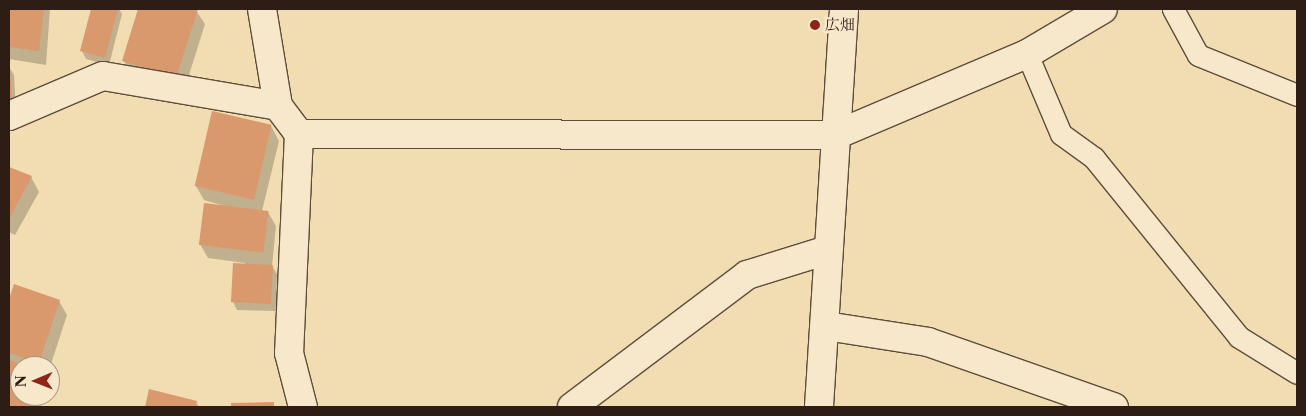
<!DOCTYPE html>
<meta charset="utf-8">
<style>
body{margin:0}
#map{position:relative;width:1306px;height:416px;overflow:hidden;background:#f2dcb1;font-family:"Libre Caslon Text","Noto Serif JP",serif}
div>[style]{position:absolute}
.shadow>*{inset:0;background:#0003}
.building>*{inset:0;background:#da986d;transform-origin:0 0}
.roads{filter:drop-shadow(1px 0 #5e4d3b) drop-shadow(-1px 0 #5e4d3b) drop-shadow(0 1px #5e4d3b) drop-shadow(0 -1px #5e4d3b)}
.lane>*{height:21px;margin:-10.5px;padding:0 10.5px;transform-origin:10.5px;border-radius:10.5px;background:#f7e8cc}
.street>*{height:28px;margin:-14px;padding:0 14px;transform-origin:14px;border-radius:14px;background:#f7e8cc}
.secondary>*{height:28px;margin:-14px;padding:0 14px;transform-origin:14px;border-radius:14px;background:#f7e8cc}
.dots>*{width:14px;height:14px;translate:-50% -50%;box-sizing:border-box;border:2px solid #f7e8cc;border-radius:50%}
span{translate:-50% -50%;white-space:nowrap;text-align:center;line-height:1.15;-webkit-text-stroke:5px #f7e8cc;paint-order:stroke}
.poi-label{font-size:15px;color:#2d1d14}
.left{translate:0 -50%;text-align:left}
.frame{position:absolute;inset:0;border:10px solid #2d1d14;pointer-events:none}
.north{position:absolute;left:10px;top:356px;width:50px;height:50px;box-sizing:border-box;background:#f7e8cc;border:1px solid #a69782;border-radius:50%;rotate:269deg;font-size:14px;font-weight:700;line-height:20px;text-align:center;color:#2d1d14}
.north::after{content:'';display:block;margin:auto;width:18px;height:22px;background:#8f2418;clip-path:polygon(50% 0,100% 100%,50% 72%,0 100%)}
</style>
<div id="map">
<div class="shadow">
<div style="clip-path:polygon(9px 9px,50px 9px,46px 65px,9px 59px)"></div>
<div style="clip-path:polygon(92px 9px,119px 9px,122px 14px,109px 65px,86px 59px,82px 51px)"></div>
<div style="clip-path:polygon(140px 9px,195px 9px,205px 24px,184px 91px,132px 75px,124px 61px)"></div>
<div style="clip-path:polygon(9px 67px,14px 75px,16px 110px,9px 110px)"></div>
<div style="clip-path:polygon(271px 126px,279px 141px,262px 211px,268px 212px,276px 226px,272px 266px,277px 274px,276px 311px,237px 310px,233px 302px,245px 263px,208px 258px,200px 244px,221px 205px,204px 200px,196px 186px)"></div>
<div style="clip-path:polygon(9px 167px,31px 177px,39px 192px,15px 235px,9px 232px)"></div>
<div style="clip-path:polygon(15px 286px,59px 301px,67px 315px,50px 367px,20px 366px,20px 396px,45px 396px,41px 407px,9px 407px,9px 303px)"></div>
<div style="clip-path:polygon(150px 391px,196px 402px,199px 407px,146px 407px)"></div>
</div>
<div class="building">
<div style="clip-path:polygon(9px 9px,44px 9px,39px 51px,9px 47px)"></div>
<div style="clip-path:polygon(91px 9px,118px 9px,105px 58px,80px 51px)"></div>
<div style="clip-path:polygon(138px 9px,198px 9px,176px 78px,122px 61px)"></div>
<div style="clip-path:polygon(9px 69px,10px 69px,12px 102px,9px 102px)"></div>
<div style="left:212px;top:111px;width:61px;height:77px;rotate:13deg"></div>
<div style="clip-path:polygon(9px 167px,32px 176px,9px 219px)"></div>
<div style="left:204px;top:203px;width:65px;height:42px;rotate:7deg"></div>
<div style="left:233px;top:263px;width:40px;height:39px;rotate:3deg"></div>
<div style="clip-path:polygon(14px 284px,60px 300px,39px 363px,9px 353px,9px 299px)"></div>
<div style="clip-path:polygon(9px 360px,24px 366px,20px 366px,20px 396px,32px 396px,28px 407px,9px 407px)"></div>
<div style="clip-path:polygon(149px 389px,197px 401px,195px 407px,145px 407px)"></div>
<div style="clip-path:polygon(274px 402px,274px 407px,231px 407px,231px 403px)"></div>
</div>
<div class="roads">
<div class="lane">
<div style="left:1173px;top:9px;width:52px;rotate:61.5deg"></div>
<div style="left:1198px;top:55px;width:107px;rotate:22deg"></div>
<div style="left:1027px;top:54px;width:87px;rotate:67deg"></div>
<div style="left:1061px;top:134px;width:41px;rotate:36deg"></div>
<div style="left:1094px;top:158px;width:230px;rotate:51deg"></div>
<div style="left:1239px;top:337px;width:68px;rotate:31.8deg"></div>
</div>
<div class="street">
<div style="left:262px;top:9px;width:98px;rotate:80.6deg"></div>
<div style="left:278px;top:106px;width:35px;rotate:53deg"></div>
<div style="left:299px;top:134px;width:219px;rotate:92.6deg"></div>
<div style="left:289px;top:353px;width:56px;rotate:75.5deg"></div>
<div style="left:9px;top:116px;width:102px;rotate:-23.1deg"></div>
<div style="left:103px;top:76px;width:178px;rotate:9.7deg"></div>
<div style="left:299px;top:134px;width:537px;rotate:0.11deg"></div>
<div style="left:836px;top:135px;width:207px;rotate:-23deg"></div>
<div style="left:1027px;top:54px;width:88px;rotate:-30.6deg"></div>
<div style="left:826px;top:326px;width:103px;rotate:8.9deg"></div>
<div style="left:928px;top:342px;width:197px;rotate:19.3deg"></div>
<div style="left:572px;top:407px;width:219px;rotate:-37deg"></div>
<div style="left:747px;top:275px;width:85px;rotate:-17.2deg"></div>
</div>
<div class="secondary">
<div style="left:819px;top:407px;width:399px;rotate:-86.4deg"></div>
</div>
</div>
<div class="dots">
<div style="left:815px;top:25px;background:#8f2418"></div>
</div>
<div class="poi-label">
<span class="left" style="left:825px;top:25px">広畑</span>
</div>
<div class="frame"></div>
<div class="north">N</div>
</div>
